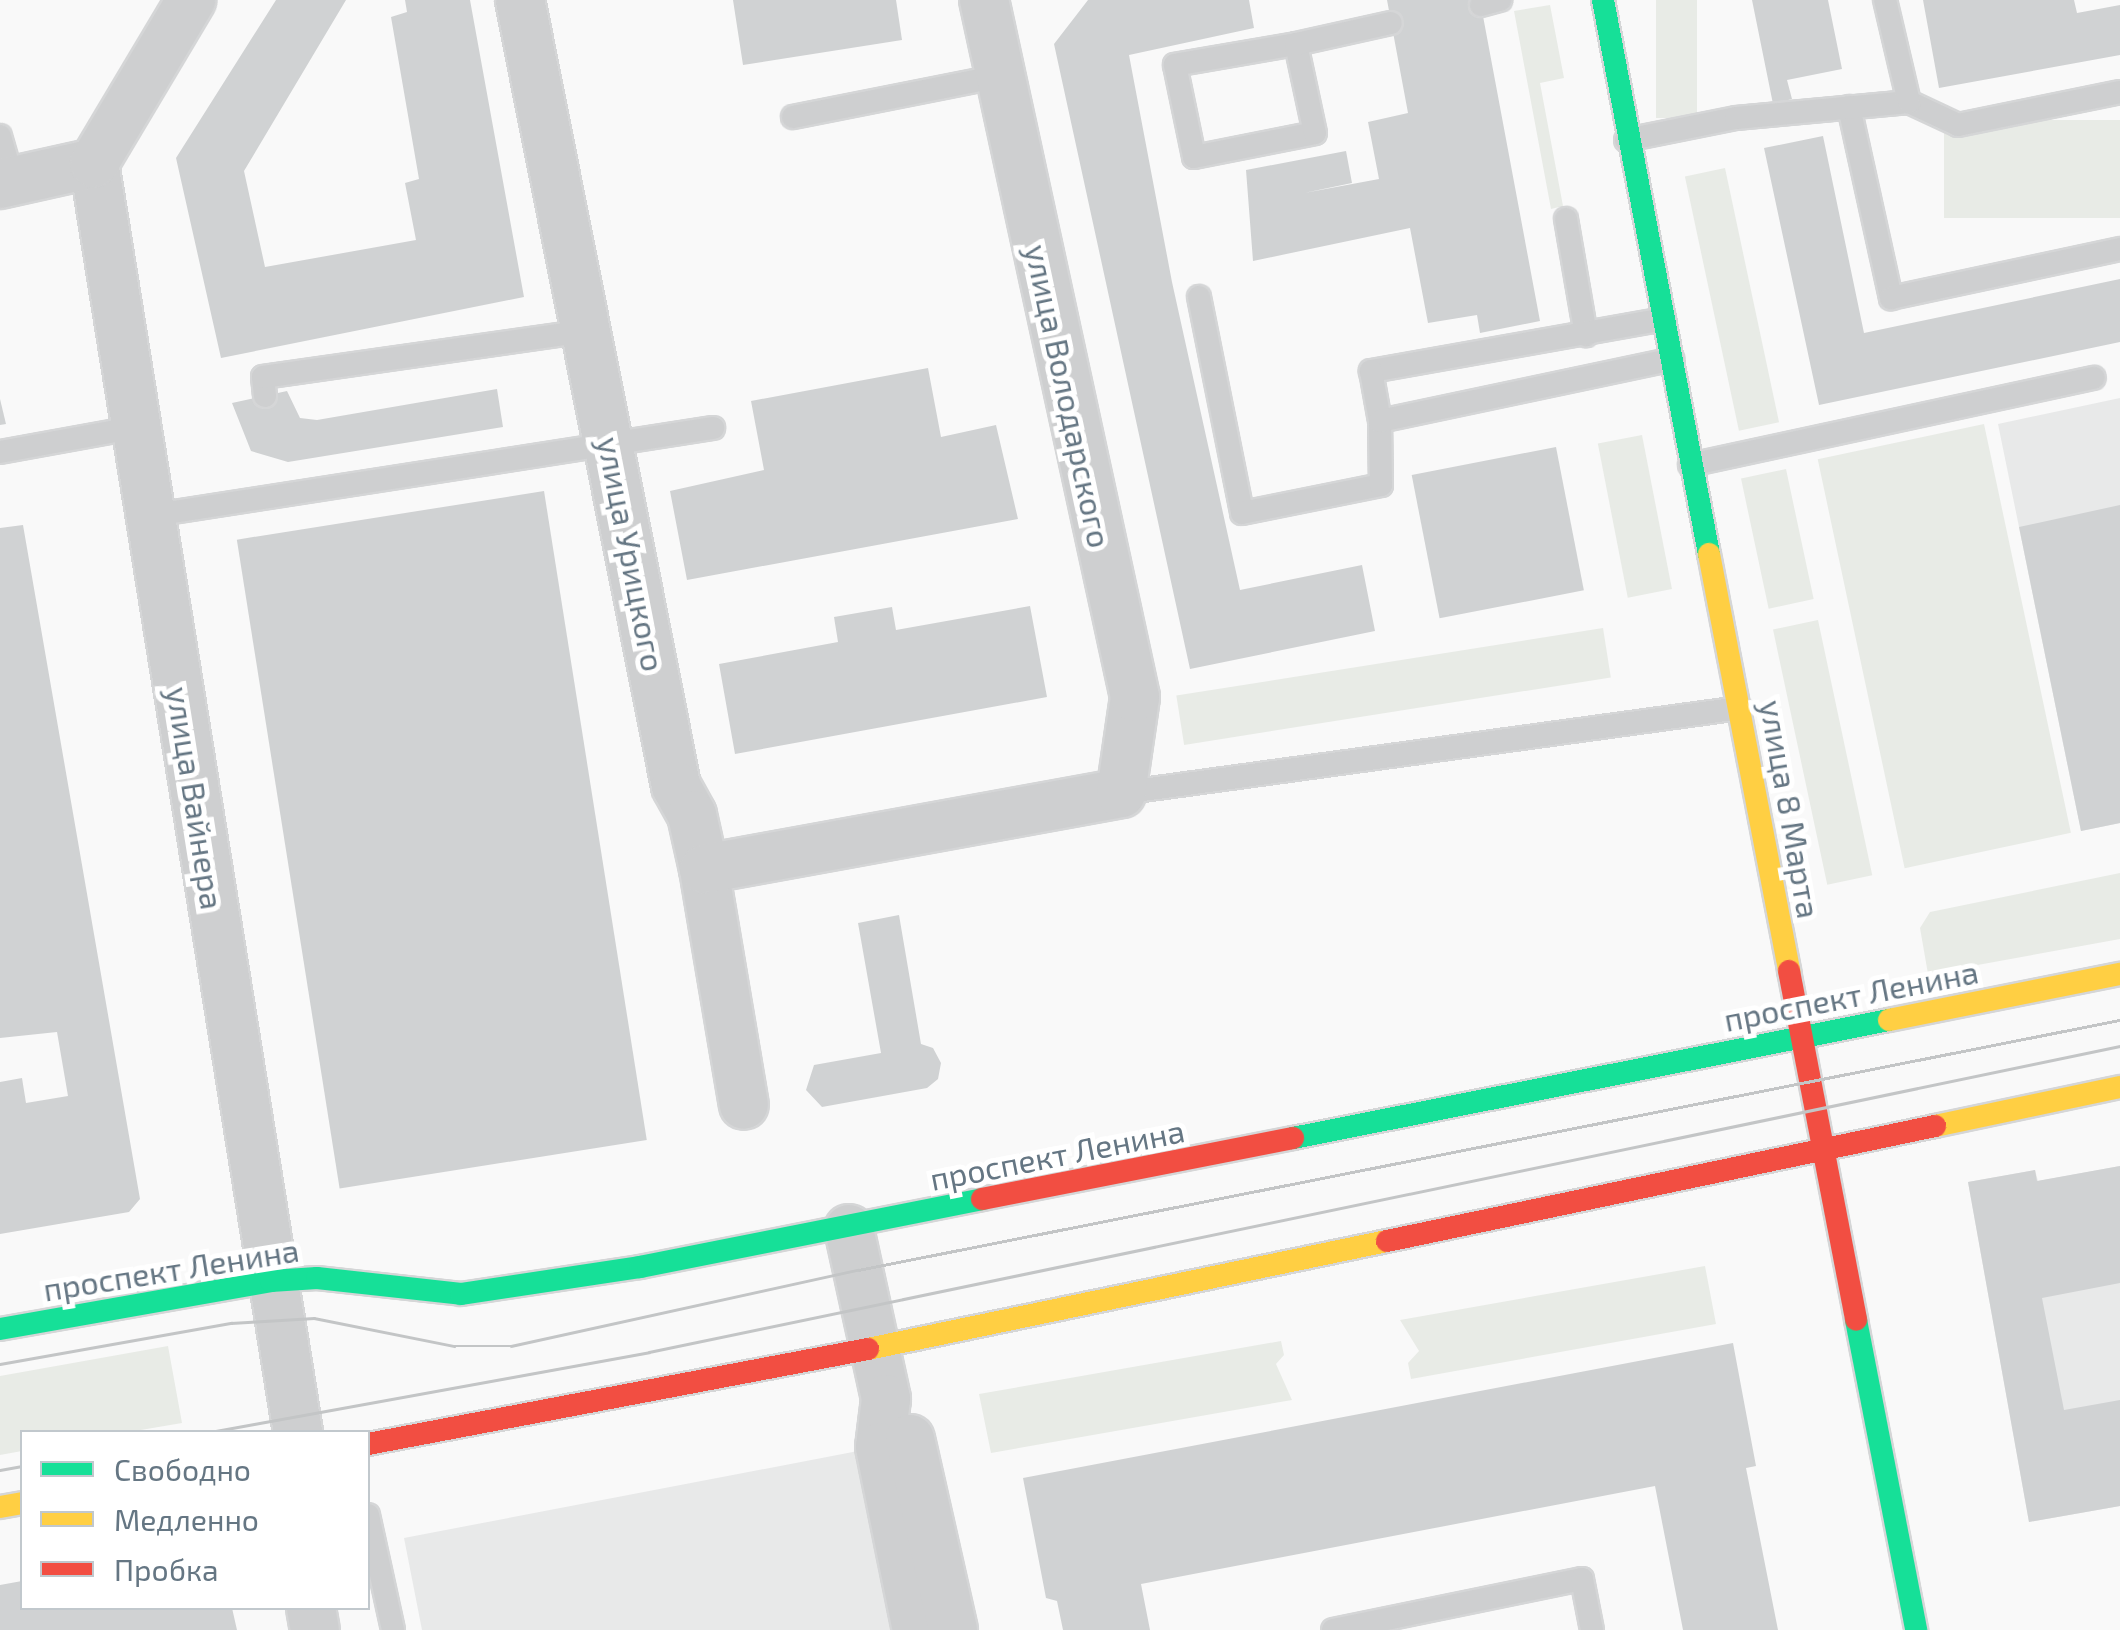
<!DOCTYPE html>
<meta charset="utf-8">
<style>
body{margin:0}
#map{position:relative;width:2120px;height:1630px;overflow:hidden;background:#f9f9f9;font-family:"Exo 2",sans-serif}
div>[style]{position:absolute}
.built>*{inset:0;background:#e8e9e9}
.green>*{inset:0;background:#e8ebe6;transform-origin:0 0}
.building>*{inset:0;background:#d0d2d3;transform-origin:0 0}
.roads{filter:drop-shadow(2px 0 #d5d6d7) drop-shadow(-2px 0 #d5d6d7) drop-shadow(0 2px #d5d6d7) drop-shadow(0 -2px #d5d6d7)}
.lane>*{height:22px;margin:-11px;padding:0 11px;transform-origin:11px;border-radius:11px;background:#cecfd0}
.street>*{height:48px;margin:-24px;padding:0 24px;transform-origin:24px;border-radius:24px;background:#cecfd0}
.fast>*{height:22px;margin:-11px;padding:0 11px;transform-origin:11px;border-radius:11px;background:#16e098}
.slow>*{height:22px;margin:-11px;padding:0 11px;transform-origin:11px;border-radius:11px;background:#ffcf43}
.jam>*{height:22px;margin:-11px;padding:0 11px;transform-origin:11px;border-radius:11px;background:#f24e42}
.tram>*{height:2.5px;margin:-1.25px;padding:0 1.25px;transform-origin:1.25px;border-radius:1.25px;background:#c3c5c6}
span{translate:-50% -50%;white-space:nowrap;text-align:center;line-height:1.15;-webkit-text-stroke:10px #fff;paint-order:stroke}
.street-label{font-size:32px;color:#657683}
.legend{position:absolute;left:20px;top:1430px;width:350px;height:180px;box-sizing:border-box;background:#fff;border:2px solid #c1c8cd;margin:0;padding:12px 18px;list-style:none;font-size:30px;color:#657683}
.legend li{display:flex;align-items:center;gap:20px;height:50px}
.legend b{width:50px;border:2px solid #c1c8cd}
</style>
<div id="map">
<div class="built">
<div style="clip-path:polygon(2120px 398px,2120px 823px,2081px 831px,1998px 424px)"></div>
<div style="clip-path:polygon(2120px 1166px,2120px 1506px,2029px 1522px,1968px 1182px,2035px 1170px,2038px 1181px)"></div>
<div style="clip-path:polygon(858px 1451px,895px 1630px,422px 1630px,404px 1538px)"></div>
</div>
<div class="green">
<div style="left:1656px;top:0;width:41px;height:118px"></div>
<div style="clip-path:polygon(1550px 5px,1564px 78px,1540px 83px,1563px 206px,1551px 209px,1514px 11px)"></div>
<div style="left:2120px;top:120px;width:98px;height:176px;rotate:90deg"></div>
<div style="left:1725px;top:168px;width:260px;height:41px;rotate:78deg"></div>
<div style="left:1984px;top:424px;width:418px;height:170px;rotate:78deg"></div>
<div style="left:1642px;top:435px;width:157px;height:45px;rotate:79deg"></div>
<div style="left:1786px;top:469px;width:133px;height:46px;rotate:78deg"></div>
<div style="left:1818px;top:620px;width:261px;height:46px;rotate:78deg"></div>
<div style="left:1603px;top:628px;width:50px;height:432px;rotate:81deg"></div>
<div style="clip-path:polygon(2120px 873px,2120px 939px,1928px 974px,1920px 928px,1930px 912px)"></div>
<div style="clip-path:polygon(1705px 1266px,1716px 1324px,1411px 1379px,1408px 1363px,1419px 1351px,1400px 1320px)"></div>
<div style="clip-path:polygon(1281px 1341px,1284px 1355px,1276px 1364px,1292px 1400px,991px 1453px,979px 1394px)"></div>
<div style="clip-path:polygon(168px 1346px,182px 1423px,129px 1432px,22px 1432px,22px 1451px,0 1455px,0 1376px)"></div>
</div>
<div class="building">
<div style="clip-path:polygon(276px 0,346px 0,244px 171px,265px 267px,416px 240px,405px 183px,419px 179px,391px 17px,407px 12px,405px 0,470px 0,524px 297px,221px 358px,176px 158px)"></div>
<div style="clip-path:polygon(733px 0,896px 0,902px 40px,743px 65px)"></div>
<div style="clip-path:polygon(1088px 0,1249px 0,1254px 28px,1129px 55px,1172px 282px,1240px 590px,1362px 565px,1375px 631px,1190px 669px,1054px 44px)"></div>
<div style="clip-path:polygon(1387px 0,1480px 0,1540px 321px,1480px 333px,1477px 315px,1428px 323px,1410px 228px,1253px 261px,1246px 170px,1346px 151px,1352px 183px,1304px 193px,1379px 179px,1368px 122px,1408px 113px)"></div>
<div style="clip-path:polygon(1752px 0,1828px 0,1842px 69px,1787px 80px,1792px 99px,1773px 104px)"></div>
<div style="clip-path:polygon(1923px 0,2074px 0,2077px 13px,2120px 5px,2120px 55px,1939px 88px)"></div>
<div style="clip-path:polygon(1823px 136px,1864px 333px,2120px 279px,2120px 342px,1819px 405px,1764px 148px)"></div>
<div style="clip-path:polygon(928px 368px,941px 437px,996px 425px,1018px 519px,687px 580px,670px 491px,764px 470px,751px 401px)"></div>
<div style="clip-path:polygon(497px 389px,503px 427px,288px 462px,251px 451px,232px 403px,287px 391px,300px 418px,317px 420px)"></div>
<div style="clip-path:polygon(0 399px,6px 424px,0 425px)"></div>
<div style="left:1556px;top:447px;width:146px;height:147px;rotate:79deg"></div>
<div style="left:544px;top:491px;width:657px;height:311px;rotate:81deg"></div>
<div style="clip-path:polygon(2120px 505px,2120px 823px,2081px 831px,2019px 527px)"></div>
<div style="clip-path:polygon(23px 525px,140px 1199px,129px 1212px,0 1234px,0 1082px,22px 1078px,26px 1103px,68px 1096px,57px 1032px,0 1038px,0 528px)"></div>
<div style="clip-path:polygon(1030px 606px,1047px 697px,735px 754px,719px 664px,838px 642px,834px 617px,892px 607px,896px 630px)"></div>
<div style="clip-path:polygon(899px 915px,921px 1044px,933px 1048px,941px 1063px,938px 1079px,927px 1088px,822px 1107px,806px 1090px,814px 1065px,881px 1053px,858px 923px)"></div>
<div style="clip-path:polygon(2120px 1166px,2120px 1283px,2042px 1298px,2064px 1410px,2120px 1400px,2120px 1506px,2029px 1522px,1968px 1182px,2035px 1170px,2037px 1181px)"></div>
<div style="clip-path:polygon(1733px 1343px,1756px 1466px,1746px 1468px,1778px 1630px,1683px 1630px,1655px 1486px,1141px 1584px,1150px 1630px,1063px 1630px,1057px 1601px,1046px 1598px,1023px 1478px)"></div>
<div style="clip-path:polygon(22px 1581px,22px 1608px,232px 1608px,237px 1630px,0 1630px,0 1585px)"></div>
</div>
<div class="roads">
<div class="lane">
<div style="left:1481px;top:5px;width:20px;rotate:-15deg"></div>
<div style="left:1296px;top:44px;width:123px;rotate:170.2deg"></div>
<div style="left:1175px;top:65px;width:94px;rotate:78.3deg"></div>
<div style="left:1194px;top:157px;width:123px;rotate:-11.2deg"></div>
<div style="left:1315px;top:133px;width:91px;rotate:-102.1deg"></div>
<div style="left:1296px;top:44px;width:97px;rotate:-12.5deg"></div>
<div style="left:1909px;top:102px;width:54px;rotate:25.1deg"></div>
<div style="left:1958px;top:125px;width:165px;rotate:-11.5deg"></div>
<div style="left:1849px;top:107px;width:196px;rotate:77.6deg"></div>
<div style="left:1891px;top:298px;width:234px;rotate:-12.1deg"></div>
<div style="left:793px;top:117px;width:211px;rotate:-11.2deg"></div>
<div style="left:0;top:136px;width:47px;rotate:73.9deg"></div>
<div style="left:1626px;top:140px;width:112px;rotate:-11.3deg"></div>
<div style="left:1736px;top:118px;width:174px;rotate:-5.3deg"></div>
<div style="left:1909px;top:102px;width:105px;rotate:-103.2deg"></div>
<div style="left:1566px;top:219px;width:118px;rotate:80.2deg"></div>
<div style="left:1199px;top:297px;width:220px;rotate:78.7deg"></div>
<div style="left:1242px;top:513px;width:142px;rotate:-11.4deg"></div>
<div style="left:1381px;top:485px;width:64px;rotate:-90.9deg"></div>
<div style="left:1664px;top:319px;width:298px;rotate:169.9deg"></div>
<div style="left:1371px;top:371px;width:51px;rotate:79.8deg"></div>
<div style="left:1380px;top:421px;width:299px;rotate:-11.9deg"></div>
<div style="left:265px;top:396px;width:19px;rotate:-96deg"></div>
<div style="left:263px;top:377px;width:327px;rotate:-8.1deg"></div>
<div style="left:0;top:452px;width:140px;rotate:-10.3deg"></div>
<div style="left:1690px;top:465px;width:413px;rotate:-12.2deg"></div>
<div style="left:154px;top:515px;width:566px;rotate:-8.85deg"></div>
<div style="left:1121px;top:793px;width:625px;rotate:-7.82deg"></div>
<div style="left:368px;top:1515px;width:118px;rotate:77.7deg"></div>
<div style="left:1333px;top:1630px;width:254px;rotate:-11.6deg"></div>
<div style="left:1582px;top:1579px;width:52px;rotate:78.9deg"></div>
</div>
<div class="street">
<div style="left:520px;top:0;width:801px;rotate:78.77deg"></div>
<div style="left:676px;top:786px;width:33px;rotate:61deg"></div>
<div style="left:692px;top:815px;width:55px;rotate:77.5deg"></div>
<div style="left:704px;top:869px;width:239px;rotate:80.4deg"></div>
<div style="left:94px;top:163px;width:1285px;rotate:80.87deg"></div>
<div style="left:0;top:184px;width:96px;rotate:-12.6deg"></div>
<div style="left:94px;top:163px;width:190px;rotate:-59.2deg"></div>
<div style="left:704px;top:869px;width:424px;rotate:-10.3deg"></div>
<div style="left:1121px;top:793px;width:97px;rotate:-81.7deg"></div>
<div style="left:1135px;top:697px;width:713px;rotate:-102.22deg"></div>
<div style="left:849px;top:1229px;width:174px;rotate:77.7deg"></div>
<div style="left:886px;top:1399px;width:48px;rotate:97.1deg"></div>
<div style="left:880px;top:1447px;width:187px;rotate:78.6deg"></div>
<div style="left:910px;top:1439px;width:196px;rotate:77.3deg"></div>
<div style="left:311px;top:1608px;width:22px;rotate:80deg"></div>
</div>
<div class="fast">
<div style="left:1603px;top:0;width:564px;rotate:79.17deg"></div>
<div style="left:1293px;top:1138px;width:608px;rotate:-11.2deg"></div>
<div style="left:1856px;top:1320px;width:316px;rotate:79deg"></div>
<div style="left:0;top:1329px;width:275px;rotate:-10deg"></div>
<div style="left:271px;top:1281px;width:46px;rotate:-3.7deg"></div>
<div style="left:317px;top:1278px;width:145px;rotate:6.3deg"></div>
<div style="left:461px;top:1294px;width:181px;rotate:-8.6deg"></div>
<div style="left:640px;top:1267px;width:349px;rotate:-11.2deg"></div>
</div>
<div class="slow">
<div style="left:1709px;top:554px;width:425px;rotate:79.1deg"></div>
<div style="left:1889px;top:1020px;width:236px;rotate:-11.3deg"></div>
<div style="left:1935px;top:1126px;width:189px;rotate:-11.9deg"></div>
<div style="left:868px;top:1349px;width:530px;rotate:-11.76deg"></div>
<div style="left:0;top:1507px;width:22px;rotate:-10deg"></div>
</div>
<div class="jam">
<div style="left:1789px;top:971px;width:355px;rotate:79.1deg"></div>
<div style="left:982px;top:1199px;width:317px;rotate:-11.1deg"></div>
<div style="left:1387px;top:1241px;width:560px;rotate:-11.85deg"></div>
<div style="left:368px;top:1444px;width:509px;rotate:-10.76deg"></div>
</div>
</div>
<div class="tram">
<div style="left:0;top:1364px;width:235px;rotate:-10.1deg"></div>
<div style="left:231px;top:1323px;width:83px;rotate:-3.4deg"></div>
<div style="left:314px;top:1318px;width:143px;rotate:11.3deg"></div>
<div style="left:454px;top:1346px;width:57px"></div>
<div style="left:511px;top:1346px;width:355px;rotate:-12.4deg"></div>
<div style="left:858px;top:1270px;width:1287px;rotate:-11.21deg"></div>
<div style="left:210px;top:1432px;width:446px;rotate:-10.3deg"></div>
<div style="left:649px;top:1352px;width:1502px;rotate:-11.75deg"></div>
<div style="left:0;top:1470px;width:22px;rotate:-10deg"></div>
</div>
<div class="street-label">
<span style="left:1069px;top:396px;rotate:78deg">улица Володарского</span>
<span style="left:632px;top:554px;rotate:79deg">улица Урицкого</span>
<span style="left:196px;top:798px;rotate:81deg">улица Вайнера</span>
<span style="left:1791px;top:809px;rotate:80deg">улица 8 Марта</span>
<span style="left:1851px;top:995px;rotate:-11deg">проспект Ленина</span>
<span style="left:1057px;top:1154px;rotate:-11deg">проспект Ленина</span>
<span style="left:171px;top:1269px;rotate:-9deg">проспект Ленина</span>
</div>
<ul class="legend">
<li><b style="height:12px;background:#16e098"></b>Свободно</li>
<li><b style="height:12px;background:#ffcf43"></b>Медленно</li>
<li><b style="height:12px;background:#f24e42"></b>Пробка</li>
</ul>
</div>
